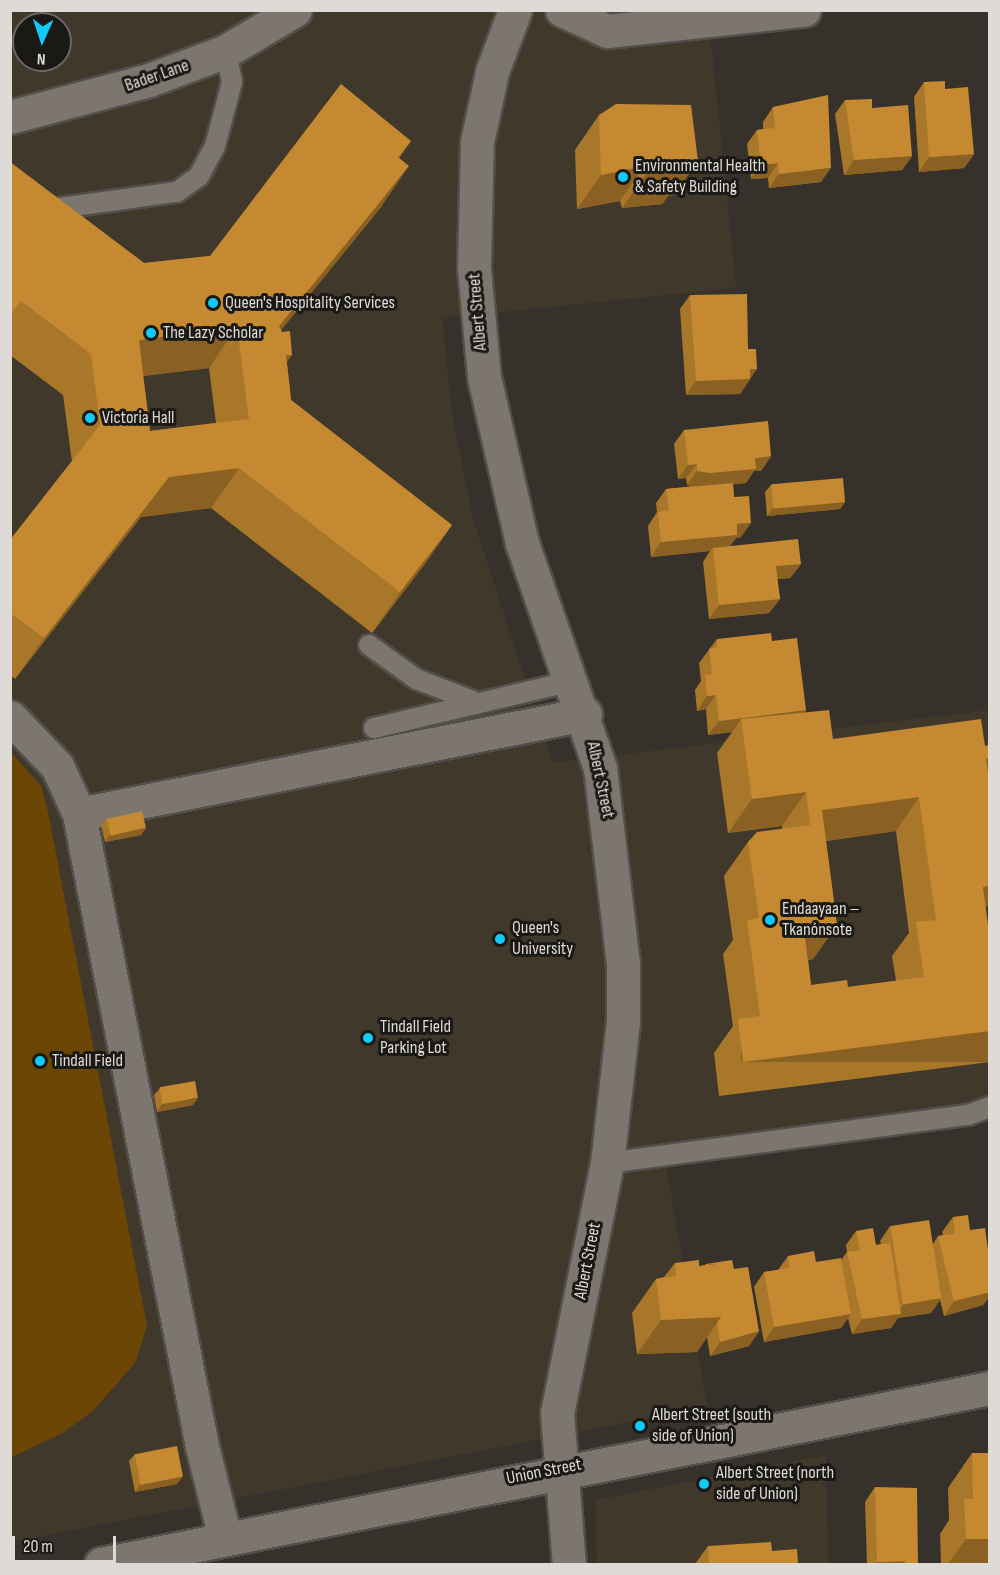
<!DOCTYPE html>
<meta charset="utf-8">
<style>
body{margin:0}
#map{position:relative;width:1000px;height:1575px;overflow:hidden;background:#36312a;font-family:"Sofia Sans Condensed",sans-serif}
div>[style]{position:absolute}
.built>*{inset:0;background:#41382c}
.green>*{inset:0;background:#6c4605}
.roads{filter:drop-shadow(2px 0 #534f4a) drop-shadow(-2px 0 #534f4a) drop-shadow(0 2px #534f4a) drop-shadow(0 -2px #534f4a)}
.lane>*{height:20px;margin:-10px;padding:0 10px;transform-origin:10px;border-radius:10px;background:#7c766f}
.street>*{height:33px;margin:-16.5px;padding:0 16.5px;transform-origin:16.5px;border-radius:16.5px;background:#7c766f}
.secondary>*{height:33px;margin:-16.5px;padding:0 16.5px;transform-origin:16.5px;border-radius:16.5px;background:#7c766f}
.wall>*{inset:0;background:#a9772a}
.shaded-wall>*{inset:0;background:#8a6122;transform-origin:0 0}
.building>*{inset:0;background:#c58a31;transform-origin:0 0}
.dots>*{width:16px;height:16px;translate:-50% -50%;box-sizing:border-box;border:3px solid #1b1916;border-radius:50%}
span{translate:-50% -50%;white-space:nowrap;text-align:center;line-height:1.15;-webkit-text-stroke:6px #1b1916;paint-order:stroke}
.street-label{font-size:18px;color:#dedbd7}
.poi-label{font-size:18px;color:#dedbd7}
.left{translate:0 -50%;text-align:left}
.frame{position:absolute;inset:0;border:12px solid #dedbd7;pointer-events:none}
.north{position:absolute;left:12px;top:12px;width:60px;height:60px;box-sizing:border-box;background:#1b1916;border:2px solid #696763;border-radius:50%;rotate:183deg;font-size:16px;font-weight:700;line-height:24px;text-align:center;color:#dedbd7}
.north::after{content:'';display:block;margin:auto;width:21px;height:27px;background:#10cafa;clip-path:polygon(50% 0,100% 100%,50% 72%,0 100%)}
.scale{position:absolute;left:12px;top:1536px;width:104px;height:27px;box-sizing:border-box;border:3px solid #dedbd7;border-top:0;padding-left:8px;font-size:18px;line-height:21px;white-space:nowrap;color:#dedbd7;-webkit-text-stroke:4px #1b1916;paint-order:stroke}
</style>
<div id="map">
<div class="built">
<div style="clip-path:polygon(evenodd,11px 11px,708px 11px,736px 288px,442px 318px,453px 419px,473px 519px,553px 763px,989px 710px,989px 1116px,666px 1164px,707px 1407px,11px 1542px,11px 11px,24px 24px,60px 24px,60px 60px,24px 60px,24px 24px)"></div>
<div style="clip-path:polygon(826px 1455px,828px 1564px,597px 1564px,595px 1500px)"></div>
</div>
<div class="green">
<div style="clip-path:polygon(11px 752px,41px 786px,48px 812px,147px 1326px,135px 1363px,93px 1411px,61px 1434px,11px 1457px)"></div>
</div>
<div class="roads">
<div class="lane">
<div style="left:10px;top:192px;width:39px;rotate:27deg"></div>
<div style="left:45px;top:210px;width:133px;rotate:-7.8deg"></div>
<div style="left:177px;top:192px;width:27px;rotate:-36deg"></div>
<div style="left:199px;top:176px;width:34px;rotate:-62deg"></div>
<div style="left:215px;top:146px;width:66px;rotate:-75.1deg"></div>
<div style="left:232px;top:82px;width:32px;rotate:-101deg"></div>
<div style="left:369px;top:645px;width:58px;rotate:35.9deg"></div>
<div style="left:416px;top:679px;width:61px;rotate:21.1deg"></div>
<div style="left:374px;top:728px;width:204px;rotate:-13.3deg"></div>
<div style="left:607px;top:1163px;width:364px;rotate:-7.6deg"></div>
<div style="left:968px;top:1115px;width:23px;rotate:-20deg"></div>
</div>
<div class="street">
<div style="left:562px;top:10px;width:50px;rotate:25deg"></div>
<div style="left:607px;top:31px;width:198px;rotate:-6.1deg"></div>
<div style="left:10px;top:717px;width:68px;rotate:46.2deg"></div>
<div style="left:57px;top:766px;width:53px;rotate:65.4deg"></div>
<div style="left:79px;top:814px;width:644px;rotate:78.99deg"></div>
<div style="left:202px;top:1446px;width:95px;rotate:76deg"></div>
<div style="left:79px;top:814px;width:516px;rotate:-11.18deg"></div>
</div>
<div class="secondary">
<div style="left:515px;top:10px;width:66px;rotate:110.4deg"></div>
<div style="left:492px;top:72px;width:72px;rotate:102.1deg"></div>
<div style="left:477px;top:142px;width:127px;rotate:91.4deg"></div>
<div style="left:474px;top:269px;width:108px;rotate:84.7deg"></div>
<div style="left:484px;top:377px;width:170px;rotate:77.1deg"></div>
<div style="left:522px;top:543px;width:238px;rotate:70.9deg"></div>
<div style="left:600px;top:768px;width:198px;rotate:83.3deg"></div>
<div style="left:623px;top:965px;width:56px;rotate:90deg"></div>
<div style="left:623px;top:1021px;width:143px;rotate:96.4deg"></div>
<div style="left:607px;top:1163px;width:255px;rotate:101.3deg"></div>
<div style="left:557px;top:1413px;width:151px;rotate:85.5deg"></div>
<div style="left:10px;top:117px;width:144px;rotate:-14.9deg"></div>
<div style="left:149px;top:80px;width:82px;rotate:-20.6deg"></div>
<div style="left:226px;top:51px;width:80px;rotate:-30.7deg"></div>
<div style="left:101px;top:1564px;width:906px;rotate:-11.2deg"></div>
</div>
</div>
<div class="wall">
<div style="clip-path:polygon(924px 82px,974px 154px,964px 168px,919px 172px,914px 97px)"></div>
<div style="clip-path:polygon(845px 100px,872px 108px,912px 156px,902px 170px,844px 175px,835px 114px)"></div>
<div style="clip-path:polygon(773px 107px,821px 182px,769px 188px,768px 178px,751px 179px,747px 144px,757px 130px,763px 129px,763px 122px)"></div>
<div style="clip-path:polygon(599px 115px,698px 161px,674px 195px,668px 196px,662px 204px,622px 208px,620px 201px,577px 209px,575px 150px)"></div>
<div style="clip-path:polygon(evenodd,411px 141px,399px 158px,381px 207px,281px 330px,287px 363px,291px 400px,452px 525px,424px 565px,372px 633px,211px 508px,141px 517px,15px 679px,10px 675px,10px 540px,72px 462px,63px 395px,10px 355px,10px 162px,144px 263px,210px 256px,411px 141px,209px 368px,216px 423px,150px 431px,143px 376px,209px 368px)"></div>
<div style="clip-path:polygon(690px 295px,748px 349px,750px 379px,740px 394px,686px 395px,680px 309px)"></div>
<div style="clip-path:polygon(684px 430px,771px 456px,761px 471px,754px 471px,746px 483px,733px 484px,734px 497px,741px 537px,736px 538px,730px 546px,801px 564px,790px 578px,777px 579px,780px 599px,769px 613px,709px 619px,703px 562px,710px 551px,651px 557px,648px 526px,657px 512px,656px 503px,666px 489px,693px 486px,687px 485px,686px 478px,678px 479px,674px 444px)"></div>
<div style="clip-path:polygon(771px 485px,845px 502px,840px 509px,767px 516px,765px 492px)"></div>
<div style="clip-path:polygon(evenodd,717px 639px,772px 641px,806px 710px,805px 712px,833px 739px,985px 746px,990px 745px,990px 783px,985px 908px,990px 940px,990px 1062px,719px 1096px,714px 1053px,733px 1026px,723px 954px,733px 940px,724px 876px,748px 842px,782px 829px,782px 826px,728px 833px,717px 753px,732px 732px,708px 735px,706px 709px,697px 711px,695px 690px,701px 681px,699px 663px,717px 639px,896px 831px,909px 933px,892px 956px,896px 981px,848px 987px,811px 985px,808px 960px,813px 959px,837px 925px,826px 841px,896px 831px)"></div>
<div style="clip-path:polygon(107px 818px,146px 828px,141px 835px,105px 842px,101px 825px)"></div>
<div style="clip-path:polygon(160px 1088px,193px 1105px,157px 1112px,154px 1095px)"></div>
<div style="clip-path:polygon(953px 1217px,970px 1230px,990px 1262px,990px 1300px,989px 1297px,983px 1305px,944px 1316px,940px 1300px,931px 1313px,898px 1318px,891px 1328px,852px 1334px,848px 1318px,841px 1328px,764px 1342px,754px 1287px,764px 1272px,778px 1270px,788px 1256px,816px 1262px,841px 1260px,847px 1252px,846px 1245px,856px 1231px,876px 1245px,881px 1244px,880px 1241px,890px 1226px,933px 1244px,938px 1236px,943px 1235px,942px 1232px)"></div>
<div style="clip-path:polygon(675px 1263px,699px 1266px,705px 1265px,706px 1264px,734px 1269px,759px 1331px,749px 1346px,710px 1356px,707px 1337px,697px 1352px,637px 1354px,632px 1313px,656px 1279px,664px 1277px)"></div>
<div style="clip-path:polygon(972px 1453px,990px 1564px,941px 1564px,940px 1534px,949px 1520px,948px 1488px)"></div>
<div style="clip-path:polygon(135px 1454px,177px 1484px,135px 1492px,129px 1461px)"></div>
<div style="clip-path:polygon(875px 1487px,918px 1564px,867px 1564px,865px 1502px)"></div>
<div style="clip-path:polygon(708px 1546px,772px 1551px,798px 1564px,695px 1564px)"></div>
</div>
<div class="shaded-wall">
<div style="clip-path:polygon(974px 154px,964px 168px,919px 172px,929px 157px)"></div>
<div style="clip-path:polygon(912px 156px,902px 170px,844px 175px,854px 160px)"></div>
<div style="clip-path:polygon(698px 161px,674px 195px,668px 196px,662px 204px,622px 208px,646px 174px,685px 162px)"></div>
<div style="clip-path:polygon(778px 163px,768px 178px,751px 179px,761px 165px)"></div>
<div style="clip-path:polygon(409px 166px,381px 207px,251px 367px,279px 326px)"></div>
<div style="clip-path:polygon(644px 166px,620px 201px,577px 209px,601px 175px)"></div>
<div style="clip-path:polygon(831px 168px,821px 182px,769px 188px,779px 174px)"></div>
<div style="clip-path:polygon(237px 327px,209px 368px,110px 380px,139px 340px)"></div>
<div style="clip-path:polygon(286px 355px,292px 355px,264px 395px)"></div>
<div style="clip-path:polygon(750px 369px,757px 369px,740px 394px,686px 395px,696px 381px)"></div>
<div style="clip-path:polygon(771px 456px,761px 471px,754px 471px,746px 483px,700px 488px,687px 485px,697px 471px,755px 458px)"></div>
<div style="clip-path:polygon(697px 464px,686px 478px,678px 479px,688px 465px)"></div>
<div style="clip-path:polygon(239px 468px,211px 508px,141px 517px,15px 679px,44px 638px,169px 477px)"></div>
<div style="clip-path:polygon(845px 502px,840px 509px,767px 516px,772px 509px)"></div>
<div style="clip-path:polygon(751px 523px,741px 537px,736px 538px,727px 550px,713px 548px,710px 551px,651px 557px,661px 542px,737px 524px)"></div>
<div style="clip-path:polygon(452px 525px,424px 565px,372px 633px,400px 592px)"></div>
<div style="clip-path:polygon(801px 564px,790px 578px,766px 580px,776px 566px)"></div>
<div style="clip-path:polygon(780px 599px,769px 613px,709px 619px,719px 605px)"></div>
<div style="clip-path:polygon(716px 695px,706px 709px,697px 711px,707px 696px)"></div>
<div style="clip-path:polygon(806px 710px,796px 724px,741px 719px,732px 732px,708px 735px,719px 721px)"></div>
<div style="clip-path:polygon(990px 758px,990px 783px,985px 789px,986px 759px)"></div>
<div style="clip-path:polygon(806px 792px,782px 826px,728px 833px,752px 799px)"></div>
<div style="clip-path:polygon(919px 797px,896px 831px,798px 845px,822px 810px)"></div>
<div style="clip-path:polygon(146px 828px,141px 835px,105px 842px,110px 834px)"></div>
<div style="clip-path:polygon(990px 886px,990px 902px,978px 919px,983px 887px)"></div>
<div style="clip-path:polygon(837px 925px,813px 959px,780px 964px,804px 929px)"></div>
<div style="left:990px;top:1031px;width:31px;height:249px;rotate:90deg"></div>
<div style="clip-path:polygon(198px 1098px,193px 1105px,157px 1112px,162px 1104px)"></div>
<div style="clip-path:polygon(990px 1292px,990px 1296px,983px 1305px,944px 1316px,954px 1301px)"></div>
<div style="clip-path:polygon(941px 1298px,931px 1313px,898px 1318px,891px 1328px,852px 1334px,862px 1319px,897px 1314px,903px 1305px)"></div>
<div style="clip-path:polygon(851px 1314px,841px 1328px,764px 1342px,774px 1327px)"></div>
<div style="clip-path:polygon(721px 1317px,697px 1352px,637px 1354px,661px 1320px)"></div>
<div style="clip-path:polygon(759px 1331px,749px 1346px,710px 1356px,720px 1342px)"></div>
<div style="clip-path:polygon(183px 1476px,177px 1484px,135px 1492px,140px 1485px)"></div>
<div style="clip-path:polygon(966px 1539px,990px 1539px,990px 1564px,948px 1564px)"></div>
<div style="clip-path:polygon(905px 1561px,903px 1564px,875px 1564px,877px 1562px)"></div>
</div>
<div class="building">
<div style="clip-path:polygon(945px 81px,945px 89px,968px 87px,974px 154px,929px 157px,924px 82px)"></div>
<div style="clip-path:polygon(evenodd,341px 84px,411px 141px,398px 157px,409px 166px,279px 326px,282px 332px,290px 331px,292px 355px,286px 355px,291px 400px,452px 525px,400px 592px,239px 468px,169px 477px,44px 638px,10px 613px,10px 540px,100px 425px,91px 354px,21px 301px,10px 315px,10px 162px,144px 263px,210px 256px,341px 84px,237px 327px,249px 419px,150px 431px,139px 340px,237px 327px)"></div>
<div style="clip-path:polygon(828px 95px,831px 168px,779px 174px,778px 163px,761px 165px,757px 130px,775px 128px,773px 107px)"></div>
<div style="clip-path:polygon(872px 99px,872px 108px,908px 105px,912px 156px,854px 160px,845px 100px)"></div>
<div style="clip-path:polygon(616px 104px,691px 105px,698px 161px,685px 162px,686px 170px,646px 174px,644px 166px,601px 175px,599px 115px)"></div>
<div style="clip-path:polygon(747px 294px,748px 349px,756px 349px,757px 369px,750px 369px,750px 379px,696px 381px,690px 295px)"></div>
<div style="clip-path:polygon(768px 421px,771px 456px,755px 458px,756px 469px,710px 473px,697px 471px,697px 464px,688px 465px,684px 430px)"></div>
<div style="left:843px;top:478px;width:24px;height:72px;rotate:85deg"></div>
<div style="clip-path:polygon(733px 483px,734px 497px,749px 496px,751px 523px,737px 524px,737px 535px,661px 542px,658px 512px,669px 510px,666px 489px)"></div>
<div style="clip-path:polygon(798px 539px,801px 564px,776px 566px,780px 599px,719px 605px,713px 548px)"></div>
<div style="clip-path:polygon(771px 633px,772px 641px,797px 638px,806px 710px,719px 721px,716px 695px,707px 696px,705px 675px,712px 674px,709px 649px,717px 647px,717px 639px)"></div>
<div style="clip-path:polygon(evenodd,829px 710px,833px 739px,981px 719px,985px 746px,990px 745px,990px 758px,986px 759px,990px 789px,990px 886px,983px 887px,990px 940px,990px 1031px,743px 1062px,738px 1019px,760px 1016px,747px 920px,759px 918px,748px 842px,757px 832px,810px 825px,806px 792px,752px 799px,741px 719px,829px 710px,919px 797px,936px 920px,916px 922px,924px 977px,848px 987px,847px 980px,811px 985px,804px 929px,837px 925px,822px 810px,919px 797px)"></div>
<div style="left:142px;top:811px;width:17px;height:36px;rotate:77deg"></div>
<div style="left:195px;top:1081px;width:17px;height:36px;rotate:80deg"></div>
<div style="clip-path:polygon(968px 1215px,970px 1230px,985px 1228px,990px 1263px,990px 1292px,954px 1301px,938px 1236px,955px 1234px,953px 1217px)"></div>
<div style="left:929px;top:1220px;width:79px;height:39px;rotate:81deg"></div>
<div style="clip-path:polygon(873px 1228px,876px 1245px,890px 1243px,901px 1314px,862px 1319px,847px 1252px,860px 1250px,856px 1231px)"></div>
<div style="clip-path:polygon(814px 1251px,816px 1262px,841px 1258px,851px 1314px,774px 1327px,764px 1272px,789px 1268px,788px 1256px)"></div>
<div style="clip-path:polygon(699px 1260px,699px 1266px,715px 1264px,721px 1317px,661px 1320px,656px 1279px,676px 1276px,675px 1263px)"></div>
<div style="clip-path:polygon(732px 1260px,734px 1269px,748px 1267px,759px 1331px,720px 1342px,717px 1323px,721px 1317px,715px 1264px,706px 1265px,706px 1264px)"></div>
<div style="left:177px;top:1446px;width:31px;height:43px;rotate:79deg"></div>
<div style="clip-path:polygon(972px 1453px,990px 1453px,990px 1539px,966px 1539px,964px 1499px,973px 1499px)"></div>
<div style="clip-path:polygon(875px 1487px,917px 1488px,918px 1564px,905px 1564px,905px 1561px,877px 1562px)"></div>
<div style="clip-path:polygon(771px 1542px,772px 1551px,797px 1549px,798px 1564px,709px 1564px,708px 1546px)"></div>
</div>
<div class="dots">
<div style="left:623px;top:177px;background:#10cafa"></div>
<div style="left:213px;top:303px;background:#10cafa"></div>
<div style="left:151px;top:333px;background:#10cafa"></div>
<div style="left:90px;top:418px;background:#10cafa"></div>
<div style="left:770px;top:920px;background:#10cafa"></div>
<div style="left:500px;top:939px;background:#10cafa"></div>
<div style="left:368px;top:1038px;background:#10cafa"></div>
<div style="left:40px;top:1061px;background:#10cafa"></div>
<div style="left:640px;top:1426px;background:#10cafa"></div>
<div style="left:704px;top:1484px;background:#10cafa"></div>
</div>
<div class="street-label">
<span style="left:157px;top:76px;rotate:-19deg">Bader Lane</span>
<span style="left:478px;top:312px;rotate:-95deg">Albert Street</span>
<span style="left:600px;top:780px;rotate:78deg">Albert Street</span>
<span style="left:588px;top:1261px;rotate:-79deg">Albert Street</span>
<span style="left:544px;top:1472px;rotate:-11deg">Union Street</span>
</div>
<div class="poi-label">
<span class="left" style="left:635px;top:177px">Environmental Health<br>&amp; Safety Building</span>
<span class="left" style="left:225px;top:303px">Queen's Hospitality Services</span>
<span class="left" style="left:163px;top:333px">The Lazy Scholar</span>
<span class="left" style="left:102px;top:418px">Victoria Hall</span>
<span class="left" style="left:782px;top:920px">Endaayaan –<br>Tkanónsote</span>
<span class="left" style="left:512px;top:939px">Queen's<br>University</span>
<span class="left" style="left:380px;top:1038px">Tindall Field<br>Parking Lot</span>
<span class="left" style="left:52px;top:1061px">Tindall Field</span>
<span class="left" style="left:652px;top:1426px">Albert Street (south<br>side of Union)</span>
<span class="left" style="left:716px;top:1484px">Albert Street (north<br>side of Union)</span>
</div>
<div class="frame"></div>
<div class="north">N</div>
<div class="scale">20 m</div>
</div>
